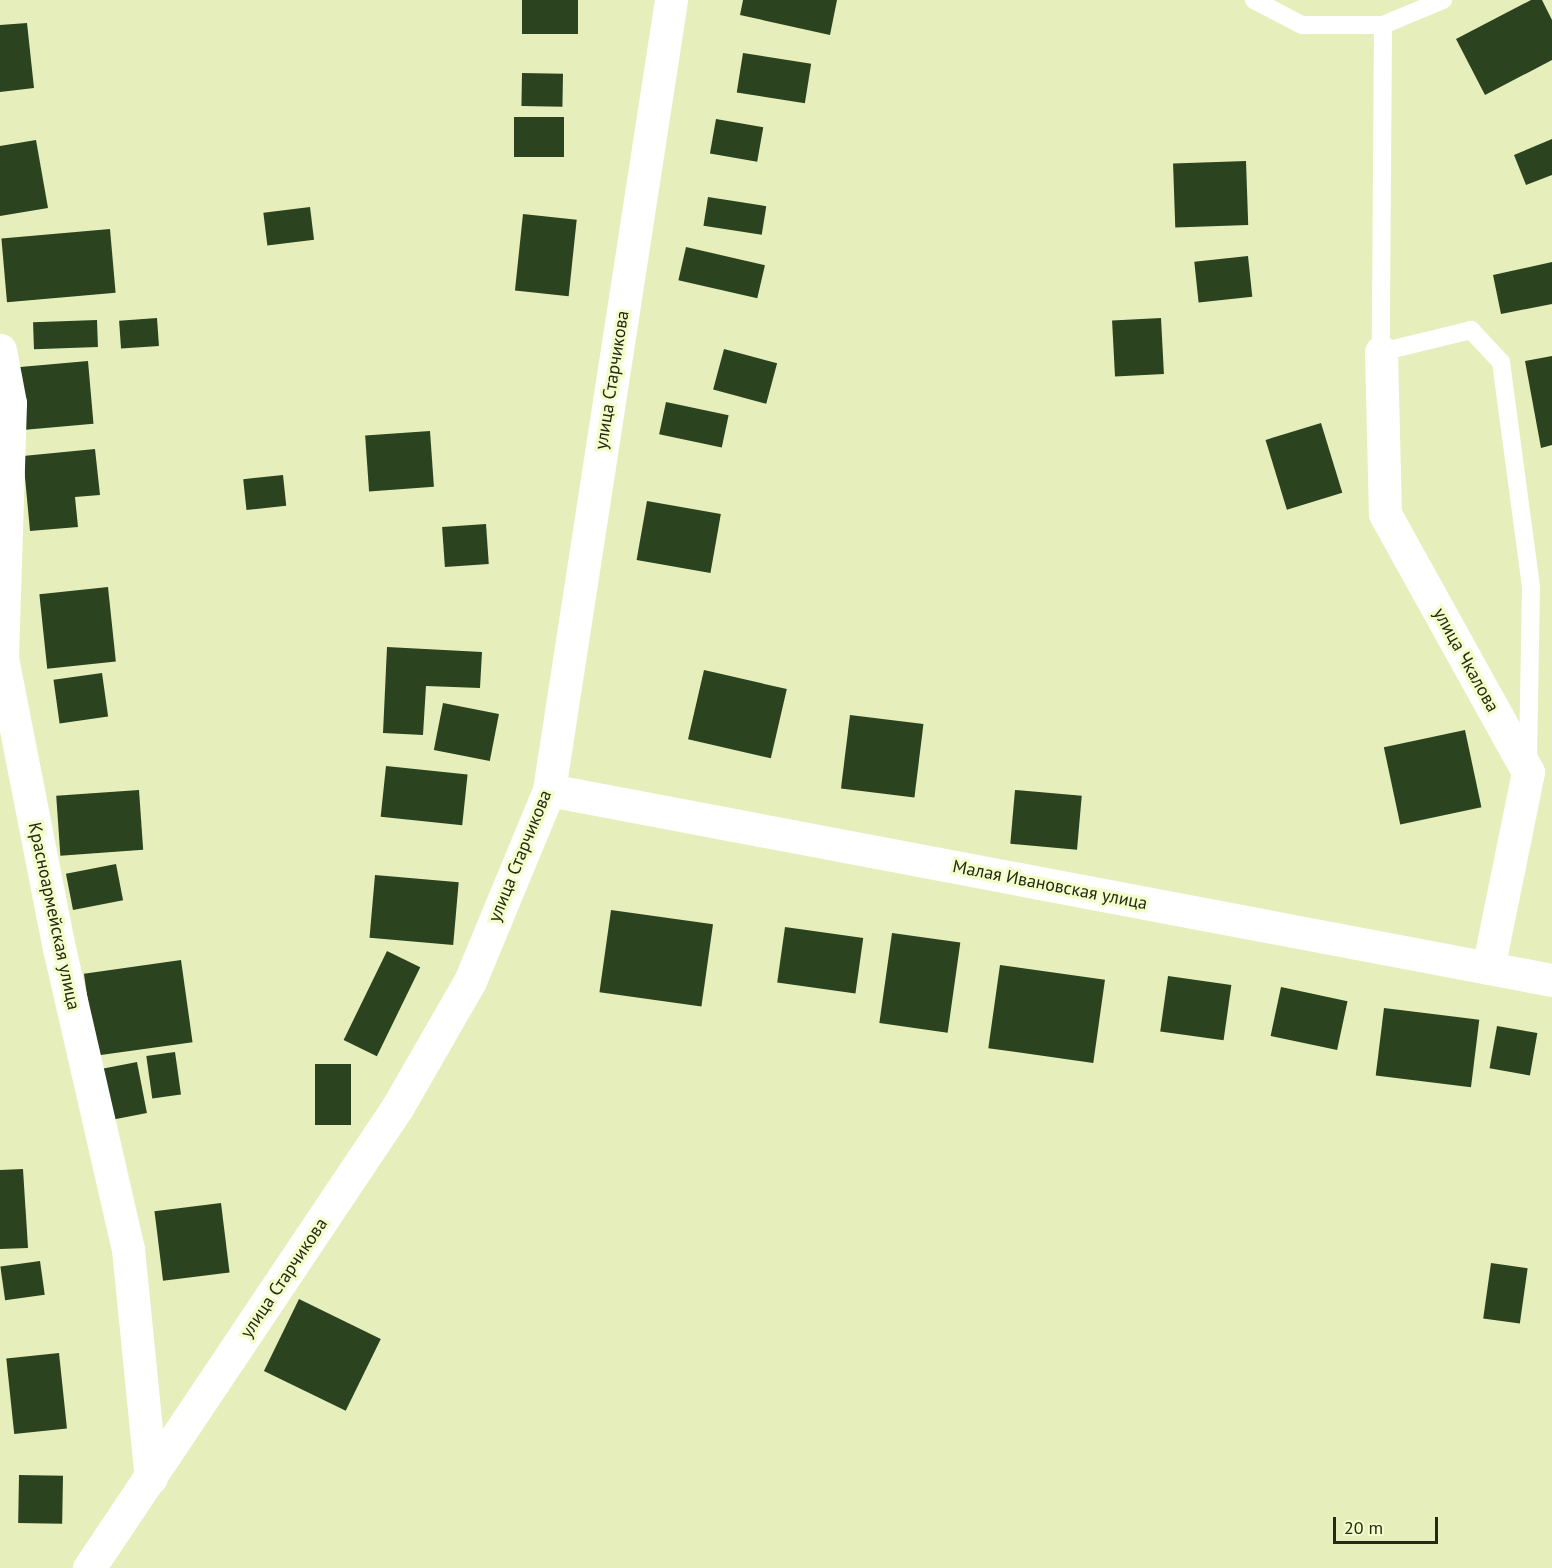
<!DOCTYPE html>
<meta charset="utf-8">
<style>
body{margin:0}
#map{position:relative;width:1552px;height:1568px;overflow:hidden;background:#e6efbc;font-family:"PT Sans",sans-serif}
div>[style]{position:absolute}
.building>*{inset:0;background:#2b441f;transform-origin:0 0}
.lane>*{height:18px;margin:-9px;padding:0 9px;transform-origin:9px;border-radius:9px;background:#fff}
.street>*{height:33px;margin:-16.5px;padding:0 16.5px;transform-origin:16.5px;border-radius:16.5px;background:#fff}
span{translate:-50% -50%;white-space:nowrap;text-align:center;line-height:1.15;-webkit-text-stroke:6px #f3fdc9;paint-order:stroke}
.street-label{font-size:18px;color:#252814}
.scale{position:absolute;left:1333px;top:1517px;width:105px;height:27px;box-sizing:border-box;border:3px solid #252814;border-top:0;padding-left:8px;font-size:18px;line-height:21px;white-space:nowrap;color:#252814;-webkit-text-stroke:4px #f3fdc9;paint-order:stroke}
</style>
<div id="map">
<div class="building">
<div style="left:522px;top:0;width:56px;height:34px"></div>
<div style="clip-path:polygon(743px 0,837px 0,830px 35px,740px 15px)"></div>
<div style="clip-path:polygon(1531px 0,1542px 0,1552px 20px,1552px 60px,1485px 95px,1456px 39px)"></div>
<div style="clip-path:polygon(27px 23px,34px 88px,0 92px,0 25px)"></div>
<div style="left:743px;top:53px;width:69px;height:40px;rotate:9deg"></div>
<div style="left:522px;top:73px;width:41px;height:33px;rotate:1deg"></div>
<div style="left:514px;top:117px;width:50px;height:40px"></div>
<div style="left:716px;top:119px;width:48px;height:35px;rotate:10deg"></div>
<div style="clip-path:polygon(1552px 139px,1552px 175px,1526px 185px,1514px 155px)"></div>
<div style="clip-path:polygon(36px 140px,48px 208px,0 216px,0 146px)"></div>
<div style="left:1246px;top:161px;width:64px;height:73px;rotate:88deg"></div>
<div style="left:708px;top:197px;width:59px;height:29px;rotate:9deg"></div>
<div style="left:310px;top:207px;width:33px;height:47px;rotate:83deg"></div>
<div style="left:523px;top:214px;width:54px;height:77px;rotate:6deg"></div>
<div style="left:110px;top:229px;width:64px;height:109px;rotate:85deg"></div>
<div style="left:686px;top:247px;width:81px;height:34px;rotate:13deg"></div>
<div style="left:1248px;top:256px;width:41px;height:54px;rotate:84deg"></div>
<div style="clip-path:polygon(1552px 262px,1552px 304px,1501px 314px,1493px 275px)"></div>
<div style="left:157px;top:318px;width:28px;height:38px;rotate:86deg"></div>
<div style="left:1161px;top:318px;width:56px;height:49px;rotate:87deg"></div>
<div style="left:97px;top:320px;width:27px;height:64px;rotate:88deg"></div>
<div style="left:724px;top:349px;width:55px;height:42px;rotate:15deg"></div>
<div style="clip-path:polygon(1552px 356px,1552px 445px,1541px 448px,1525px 361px)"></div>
<div style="left:88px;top:361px;width:63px;height:71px;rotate:85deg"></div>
<div style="left:666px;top:402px;width:64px;height:33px;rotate:12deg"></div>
<div style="left:1321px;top:423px;width:73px;height:58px;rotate:73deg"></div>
<div style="left:430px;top:431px;width:56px;height:65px;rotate:86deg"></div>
<div style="clip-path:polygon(95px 449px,100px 495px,75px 497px,78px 527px,30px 531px,23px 456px)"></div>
<div style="left:283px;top:475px;width:31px;height:40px;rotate:84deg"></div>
<div style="left:647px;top:501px;width:75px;height:60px;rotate:10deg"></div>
<div style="left:486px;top:524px;width:40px;height:44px;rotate:86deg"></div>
<div style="left:108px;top:587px;width:75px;height:69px;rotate:84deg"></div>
<div style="clip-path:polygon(387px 647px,482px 652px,480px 688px,426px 686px,423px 735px,383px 733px)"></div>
<div style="left:704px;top:670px;width:85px;height:71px;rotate:13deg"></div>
<div style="left:102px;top:673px;width:44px;height:49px;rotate:82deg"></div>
<div style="left:443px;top:703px;width:57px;height:48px;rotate:11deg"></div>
<div style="left:850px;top:715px;width:74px;height:74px;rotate:7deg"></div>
<div style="left:1465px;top:730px;width:79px;height:83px;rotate:78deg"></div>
<div style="left:386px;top:766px;width:82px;height:51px;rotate:6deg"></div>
<div style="left:139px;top:790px;width:60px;height:83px;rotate:86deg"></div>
<div style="left:1015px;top:790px;width:67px;height:54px;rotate:5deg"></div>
<div style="left:116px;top:864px;width:37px;height:51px;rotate:79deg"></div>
<div style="left:375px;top:875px;width:84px;height:63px;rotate:5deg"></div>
<div style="left:611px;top:910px;width:103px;height:83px;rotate:8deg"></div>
<div style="left:785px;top:927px;width:79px;height:56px;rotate:8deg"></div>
<div style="left:892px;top:933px;width:69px;height:91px;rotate:8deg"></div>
<div style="left:387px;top:951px;width:37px;height:99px;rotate:26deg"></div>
<div style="left:181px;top:960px;width:83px;height:98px;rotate:82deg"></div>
<div style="left:1000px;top:965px;width:106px;height:84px;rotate:8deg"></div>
<div style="left:1168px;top:976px;width:64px;height:56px;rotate:8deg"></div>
<div style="left:1281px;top:987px;width:68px;height:50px;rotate:12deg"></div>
<div style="left:1384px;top:1008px;width:96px;height:68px;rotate:7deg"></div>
<div style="left:1497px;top:1026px;width:41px;height:43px;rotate:10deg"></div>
<div style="left:175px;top:1052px;width:43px;height:29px;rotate:82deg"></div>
<div style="left:137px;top:1062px;width:52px;height:38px;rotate:79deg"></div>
<div style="left:315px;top:1064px;width:36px;height:61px"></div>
<div style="clip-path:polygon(23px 1169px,28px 1248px,0 1249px,0 1170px)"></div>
<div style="left:221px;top:1203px;width:70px;height:67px;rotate:83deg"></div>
<div style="left:40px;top:1261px;width:34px;height:40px;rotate:82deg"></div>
<div style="left:1491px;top:1263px;width:37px;height:56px;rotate:8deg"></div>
<div style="left:299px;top:1299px;width:91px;height:80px;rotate:26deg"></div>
<div style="left:59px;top:1353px;width:76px;height:53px;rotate:84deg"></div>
<div style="left:19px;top:1475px;width:44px;height:48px;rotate:1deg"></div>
</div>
<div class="lane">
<div style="left:1254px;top:0;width:54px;rotate:27.5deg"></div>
<div style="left:1302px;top:25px;width:81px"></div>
<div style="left:1383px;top:25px;width:65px;rotate:-22.6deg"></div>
<div style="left:1383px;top:25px;width:327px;rotate:90.4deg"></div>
<div style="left:1381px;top:352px;width:93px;rotate:-13.7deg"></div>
<div style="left:1471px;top:330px;width:44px;rotate:46.8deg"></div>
<div style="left:1501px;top:362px;width:227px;rotate:82.4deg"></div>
<div style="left:1531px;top:587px;width:175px;rotate:91deg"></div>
</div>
<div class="street">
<div style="left:0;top:350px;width:54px;rotate:79.3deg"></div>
<div style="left:10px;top:403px;width:255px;rotate:91.8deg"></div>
<div style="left:2px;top:658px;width:296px;rotate:78.9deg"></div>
<div style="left:59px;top:948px;width:309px;rotate:77.1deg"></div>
<div style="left:128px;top:1249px;width:230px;rotate:84.3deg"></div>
<div style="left:1381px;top:352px;width:162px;rotate:88.6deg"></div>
<div style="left:1385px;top:514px;width:295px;rotate:61deg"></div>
<div style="left:1528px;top:772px;width:200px;rotate:101.5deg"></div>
<div style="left:549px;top:790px;width:1021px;rotate:10.73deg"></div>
<div style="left:89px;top:1568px;width:554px;rotate:-56.2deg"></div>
<div style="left:397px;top:1108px;width:146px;rotate:-60.1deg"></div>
<div style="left:470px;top:981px;width:207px;rotate:-67.5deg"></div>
<div style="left:549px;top:790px;width:799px;rotate:-81.22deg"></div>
</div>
<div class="street-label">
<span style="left:612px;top:380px;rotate:-81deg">улица Старчикова</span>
<span style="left:1466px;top:660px;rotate:61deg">улица Чкалова</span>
<span style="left:520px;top:856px;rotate:-68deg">улица Старчикова</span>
<span style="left:1050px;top:885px;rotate:11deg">Малая Ивановская улица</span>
<span style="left:54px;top:916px;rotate:78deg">Красноармейская улица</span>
<span style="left:284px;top:1278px;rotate:-56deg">улица Старчикова</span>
</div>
<div class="scale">20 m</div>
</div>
